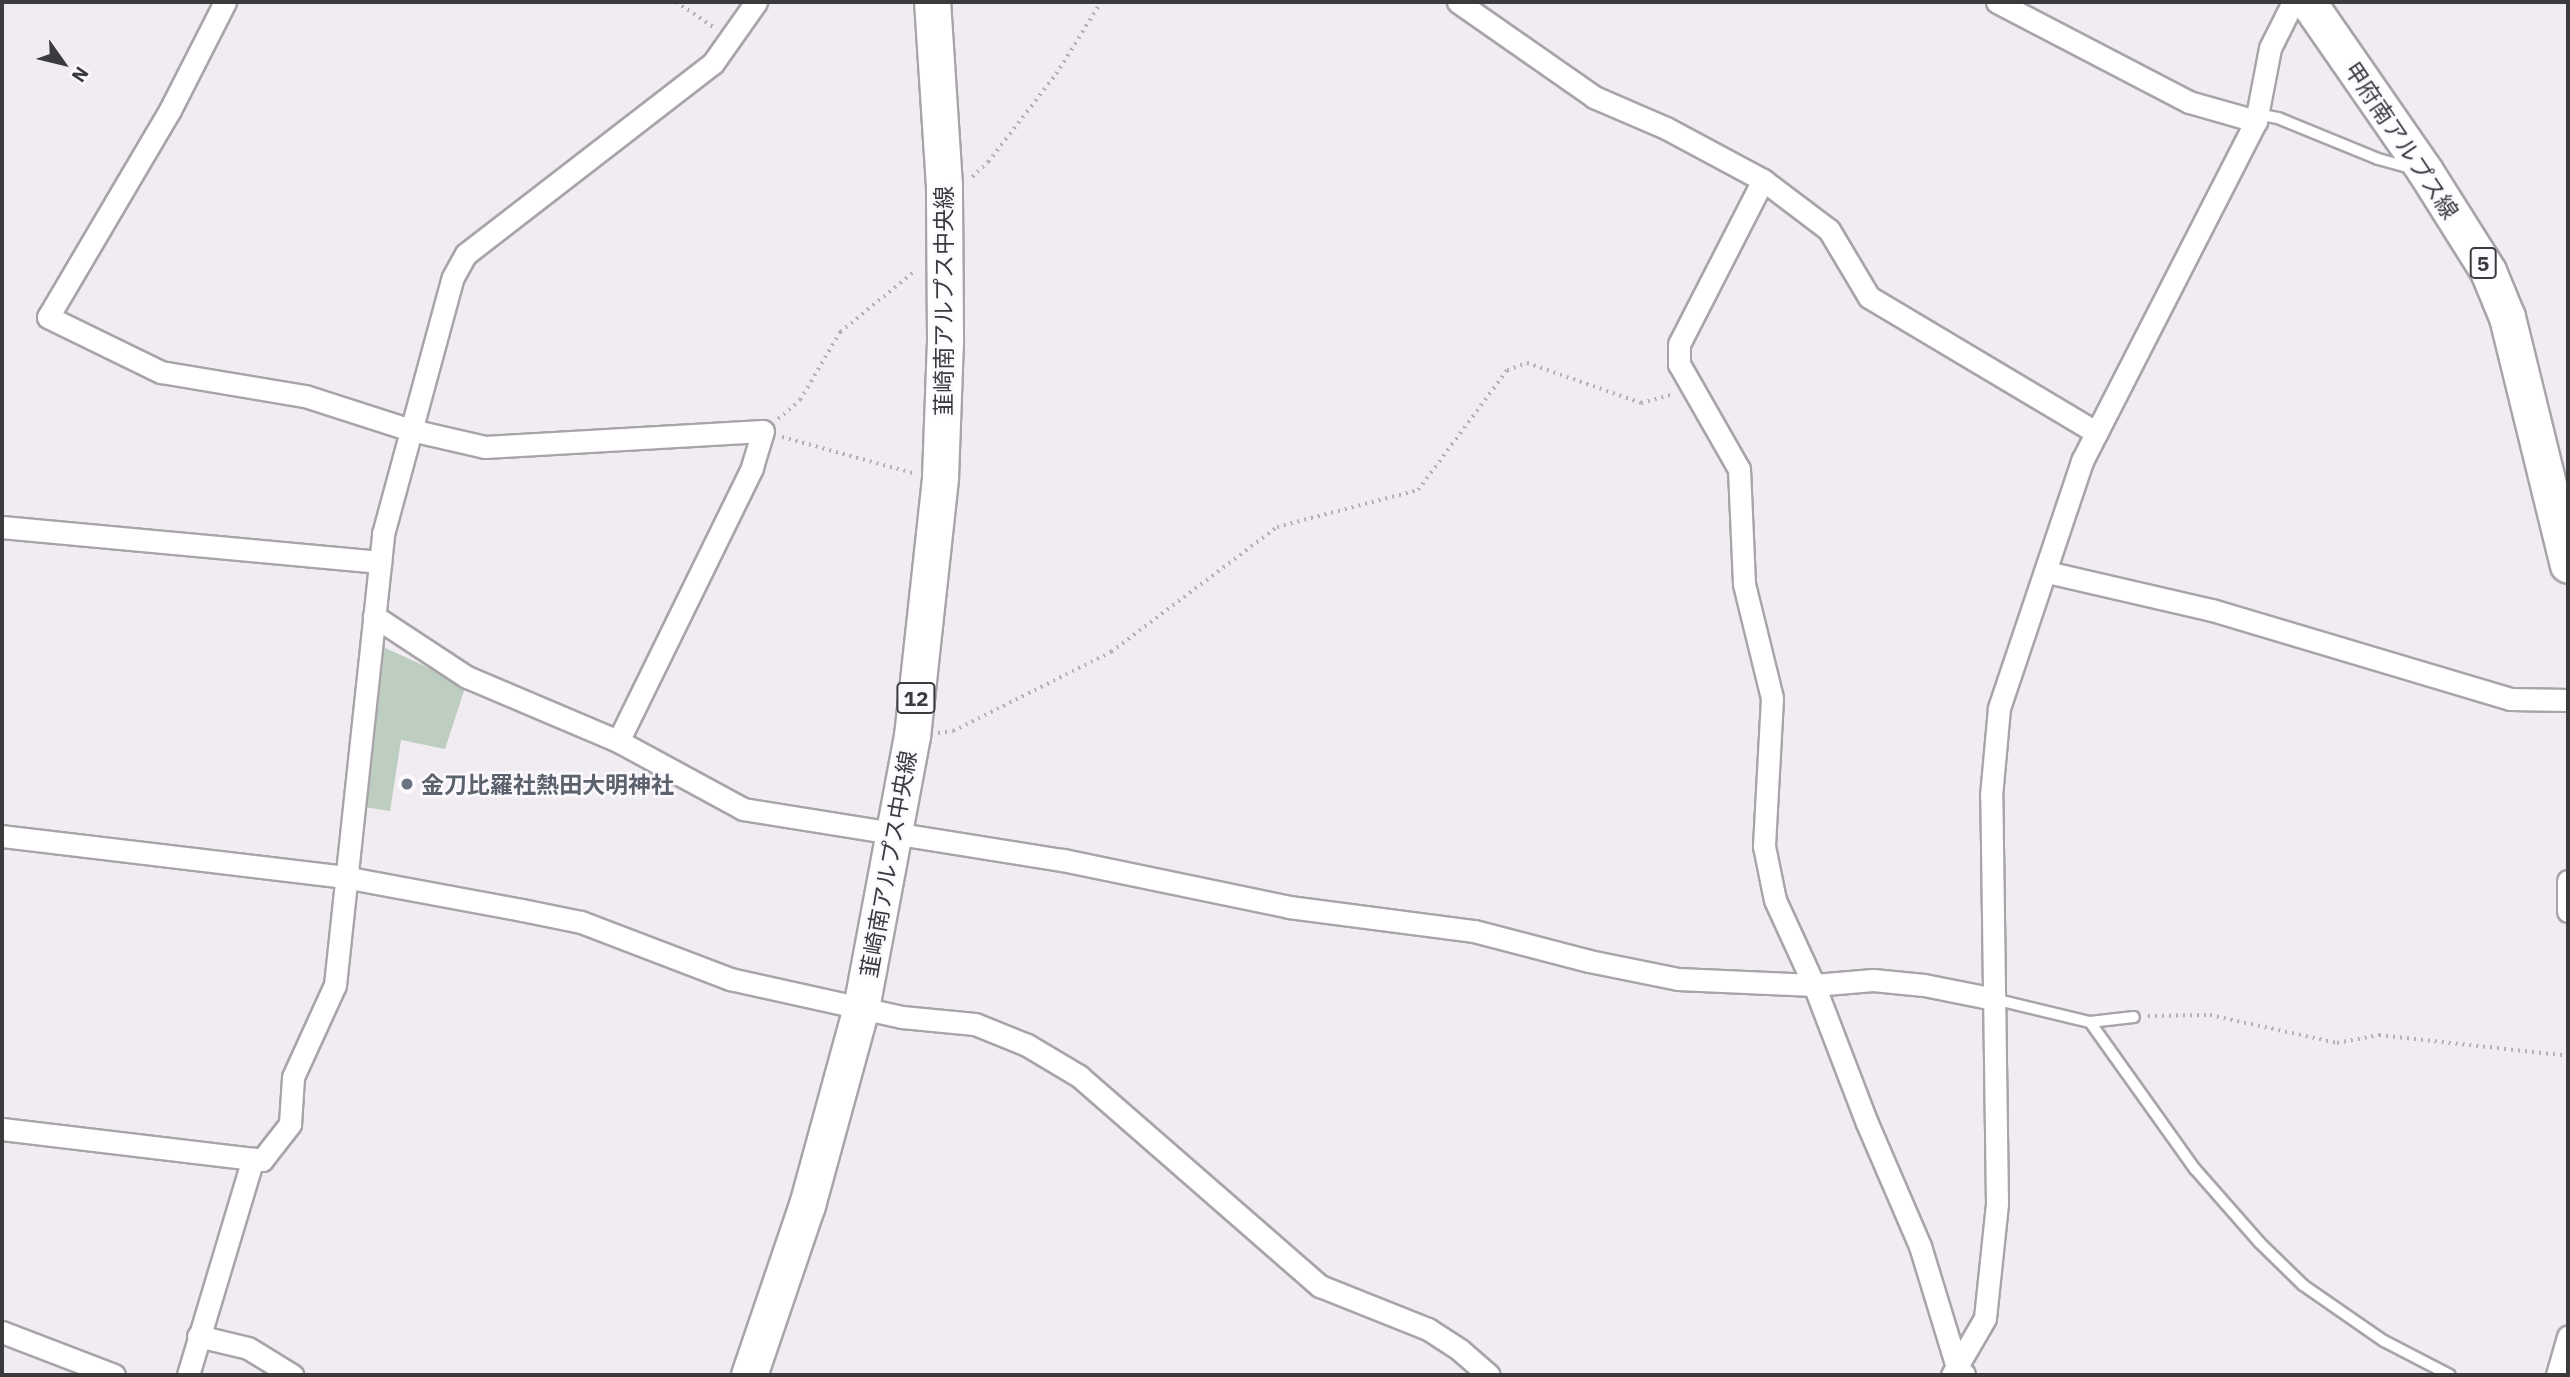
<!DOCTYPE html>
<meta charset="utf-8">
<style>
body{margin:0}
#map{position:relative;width:2570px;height:1377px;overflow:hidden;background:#f0ecf2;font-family:"IBM Plex Sans","Noto Sans JP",sans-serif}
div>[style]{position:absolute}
.green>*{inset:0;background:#bdcdbf}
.path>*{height:3.5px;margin-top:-1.75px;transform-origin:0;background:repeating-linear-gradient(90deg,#b4b1b6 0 2px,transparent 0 7px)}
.roads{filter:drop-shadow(2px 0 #a8a4aa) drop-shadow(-2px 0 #a8a4aa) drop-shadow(0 2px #a8a4aa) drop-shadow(0 -2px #a8a4aa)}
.lane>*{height:10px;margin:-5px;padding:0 5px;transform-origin:5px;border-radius:5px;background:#fff}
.street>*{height:21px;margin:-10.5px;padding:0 10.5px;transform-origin:10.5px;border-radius:10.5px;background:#fff}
.primary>*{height:35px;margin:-17.5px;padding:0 17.5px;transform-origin:17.5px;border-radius:17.5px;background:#fff}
.dots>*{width:19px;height:19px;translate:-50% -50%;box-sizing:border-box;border:4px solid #fdfaff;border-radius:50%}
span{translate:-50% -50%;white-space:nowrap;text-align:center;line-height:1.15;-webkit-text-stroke:5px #fdfaff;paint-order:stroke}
.shield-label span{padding:2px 5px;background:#fdfaff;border:2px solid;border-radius:5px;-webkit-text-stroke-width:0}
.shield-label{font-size:21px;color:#3b3a3c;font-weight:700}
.street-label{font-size:23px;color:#3b3a3c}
.worship-label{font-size:23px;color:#5b616d;font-weight:700}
.left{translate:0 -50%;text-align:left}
.frame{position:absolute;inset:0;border:4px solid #3b3a3c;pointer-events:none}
.north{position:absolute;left:28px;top:28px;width:70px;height:70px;-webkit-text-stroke:5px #fdfaff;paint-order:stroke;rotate:124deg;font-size:19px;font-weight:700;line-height:28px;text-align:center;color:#3b3a3c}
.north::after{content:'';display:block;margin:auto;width:24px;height:32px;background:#3b3a3c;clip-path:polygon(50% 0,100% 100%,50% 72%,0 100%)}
</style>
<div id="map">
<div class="green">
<div style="clip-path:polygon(383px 647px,466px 685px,445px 749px,401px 740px,390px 811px,358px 806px)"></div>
</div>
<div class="path">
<div style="left:676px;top:2px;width:47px;rotate:33.7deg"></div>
<div style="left:972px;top:177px;width:22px;rotate:-43deg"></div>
<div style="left:988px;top:162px;width:111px;rotate:-52.3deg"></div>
<div style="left:1056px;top:74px;width:85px;rotate:-58deg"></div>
<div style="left:778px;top:419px;width:29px;rotate:-41deg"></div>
<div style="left:800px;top:400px;width:79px;rotate:-59.5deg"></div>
<div style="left:840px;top:332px;width:98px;rotate:-39.2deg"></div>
<div style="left:782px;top:437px;width:136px;rotate:15.4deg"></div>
<div style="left:938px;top:733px;width:15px;rotate:-8deg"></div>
<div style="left:953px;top:731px;width:177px;rotate:-26.6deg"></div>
<div style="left:1111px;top:652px;width:208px;rotate:-37deg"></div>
<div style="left:1277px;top:527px;width:146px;rotate:-14.7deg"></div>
<div style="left:1418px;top:490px;width:149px;rotate:-53.4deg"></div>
<div style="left:1507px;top:370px;width:21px;rotate:-19deg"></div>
<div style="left:1527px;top:363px;width:121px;rotate:19.3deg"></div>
<div style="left:1641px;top:403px;width:34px;rotate:-15deg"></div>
<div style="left:2148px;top:1016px;width:62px;rotate:-0.9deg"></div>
<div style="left:2210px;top:1015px;width:130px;rotate:12.4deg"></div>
<div style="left:2337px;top:1043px;width:43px;rotate:-10.8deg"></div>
<div style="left:2379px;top:1035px;width:190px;rotate:6.3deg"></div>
</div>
<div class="roads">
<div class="lane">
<div style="left:2257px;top:114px;width:21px;rotate:11deg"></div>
<div style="left:2278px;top:118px;width:108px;rotate:22.3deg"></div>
<div style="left:2378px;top:159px;width:35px;rotate:15deg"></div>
<div style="left:1994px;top:999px;width:99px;rotate:13.5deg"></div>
<div style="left:2090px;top:1022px;width:181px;rotate:54.5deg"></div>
<div style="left:2195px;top:1169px;width:98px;rotate:48.7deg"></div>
<div style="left:2260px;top:1243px;width:60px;rotate:44.3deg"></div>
<div style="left:2303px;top:1285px;width:98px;rotate:34.7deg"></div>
<div style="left:2384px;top:1341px;width:74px;rotate:27.3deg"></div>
<div style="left:2090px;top:1022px;width:44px;rotate:-6.5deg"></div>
</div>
<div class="street">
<div style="left:225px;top:2px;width:121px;rotate:117deg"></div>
<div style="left:170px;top:110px;width:240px;rotate:120.5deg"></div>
<div style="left:48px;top:317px;width:126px;rotate:26deg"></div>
<div style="left:161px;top:372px;width:146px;rotate:9.5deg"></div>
<div style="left:305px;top:396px;width:111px;rotate:17.8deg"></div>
<div style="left:411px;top:430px;width:76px;rotate:12.9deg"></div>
<div style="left:485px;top:447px;width:278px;rotate:-3.3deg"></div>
<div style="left:763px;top:431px;width:39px;rotate:107deg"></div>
<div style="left:752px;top:468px;width:304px;rotate:116.1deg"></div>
<div style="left:1458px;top:2px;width:166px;rotate:34.9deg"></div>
<div style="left:1594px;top:97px;width:78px;rotate:23.3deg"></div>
<div style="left:1666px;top:128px;width:110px;rotate:28.2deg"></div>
<div style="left:1763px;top:180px;width:83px;rotate:37.1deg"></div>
<div style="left:1829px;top:230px;width:78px;rotate:59.2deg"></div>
<div style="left:1869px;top:297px;width:265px;rotate:30.8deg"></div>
<div style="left:1997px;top:2px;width:216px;rotate:27.5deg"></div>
<div style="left:2189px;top:102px;width:70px;rotate:15.8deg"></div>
<div style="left:1763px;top:180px;width:184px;rotate:117.1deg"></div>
<div style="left:1679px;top:344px;width:20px;rotate:90deg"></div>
<div style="left:1679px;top:364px;width:121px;rotate:60.3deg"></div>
<div style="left:1739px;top:469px;width:115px;rotate:87.5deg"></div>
<div style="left:1744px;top:584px;width:117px;rotate:76.2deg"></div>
<div style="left:1772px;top:698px;width:148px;rotate:93.1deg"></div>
<div style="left:1764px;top:846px;width:55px;rotate:78.5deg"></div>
<div style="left:1775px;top:900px;width:94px;rotate:65.4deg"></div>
<div style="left:1814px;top:985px;width:148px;rotate:69deg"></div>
<div style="left:1867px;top:1123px;width:134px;rotate:66.7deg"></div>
<div style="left:1920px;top:1246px;width:130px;rotate:73deg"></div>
<div style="left:1958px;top:1370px;width:7px;rotate:34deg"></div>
<div style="left:2px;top:527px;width:380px;rotate:5.3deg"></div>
<div style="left:2047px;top:572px;width:169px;rotate:13deg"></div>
<div style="left:2212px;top:610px;width:311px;rotate:16.6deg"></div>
<div style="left:2510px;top:699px;width:58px;rotate:1deg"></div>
<div style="left:374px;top:616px;width:111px;rotate:33.3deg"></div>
<div style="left:467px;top:677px;width:164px;rotate:23deg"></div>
<div style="left:618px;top:741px;width:142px;rotate:28.5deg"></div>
<div style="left:743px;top:809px;width:324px;rotate:9.1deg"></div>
<div style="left:1063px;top:860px;width:231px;rotate:11.7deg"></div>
<div style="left:1289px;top:907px;width:187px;rotate:7.4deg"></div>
<div style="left:1474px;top:931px;width:119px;rotate:14.6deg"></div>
<div style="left:1589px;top:961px;width:91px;rotate:11.4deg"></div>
<div style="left:1678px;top:979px;width:136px;rotate:2.5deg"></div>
<div style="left:1814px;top:985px;width:59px;rotate:-4.8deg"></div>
<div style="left:1873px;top:980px;width:51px;rotate:5.6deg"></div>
<div style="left:1924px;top:985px;width:71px;rotate:11.3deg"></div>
<div style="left:2px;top:836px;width:344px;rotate:6.8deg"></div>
<div style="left:344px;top:877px;width:181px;rotate:10.5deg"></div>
<div style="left:522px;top:910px;width:60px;rotate:11.5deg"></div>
<div style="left:581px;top:922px;width:160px;rotate:20.9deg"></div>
<div style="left:730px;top:979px;width:176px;rotate:12.5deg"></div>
<div style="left:902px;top:1017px;width:73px;rotate:5.5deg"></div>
<div style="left:975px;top:1024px;width:56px;rotate:22deg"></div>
<div style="left:1027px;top:1045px;width:61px;rotate:30.8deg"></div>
<div style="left:1079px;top:1076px;width:320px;rotate:41.1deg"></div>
<div style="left:1320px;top:1286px;width:116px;rotate:21.7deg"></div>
<div style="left:1428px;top:1329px;width:38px;rotate:33deg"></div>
<div style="left:1460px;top:1350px;width:38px;rotate:41deg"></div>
<div style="left:2568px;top:881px;width:30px;rotate:90deg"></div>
<div style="left:2px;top:1129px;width:262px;rotate:6.8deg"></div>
<div style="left:262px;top:1160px;width:46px;rotate:-52.1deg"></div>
<div style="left:290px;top:1124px;width:47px;rotate:-86.3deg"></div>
<div style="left:293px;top:1077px;width:101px;rotate:-65.5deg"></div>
<div style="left:335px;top:985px;width:454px;rotate:-83.9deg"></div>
<div style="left:383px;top:534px;width:266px;rotate:-74.8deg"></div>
<div style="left:453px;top:277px;width:26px;rotate:-61deg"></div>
<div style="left:466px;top:254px;width:312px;rotate:-37.7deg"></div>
<div style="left:713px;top:63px;width:75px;rotate:-54.8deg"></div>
<div style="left:2px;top:1332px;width:120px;rotate:21deg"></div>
<div style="left:198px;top:1336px;width:51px;rotate:13.5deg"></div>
<div style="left:248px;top:1348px;width:52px;rotate:31.5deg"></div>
<div style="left:188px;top:1375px;width:226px;rotate:-73.3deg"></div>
<div style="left:1952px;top:1375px;width:66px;rotate:-59.9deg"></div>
<div style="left:1985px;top:1318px;width:116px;rotate:-84deg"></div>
<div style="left:1997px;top:1203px;width:407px;rotate:-90.8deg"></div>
<div style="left:1991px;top:796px;width:88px;rotate:-84.8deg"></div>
<div style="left:1999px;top:708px;width:261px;rotate:-71.4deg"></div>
<div style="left:2082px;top:461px;width:382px;rotate:-62.9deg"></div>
<div style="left:2256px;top:121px;width:74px;rotate:-79.1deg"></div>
<div style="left:2270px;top:48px;width:51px;rotate:-63.4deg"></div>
<div style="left:2557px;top:1375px;width:40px;rotate:-74deg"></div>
</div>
<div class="primary">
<div style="left:2308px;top:2px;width:206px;rotate:55.3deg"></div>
<div style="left:2425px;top:171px;width:118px;rotate:57.8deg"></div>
<div style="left:2488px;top:271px;width:50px;rotate:67.6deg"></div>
<div style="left:2507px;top:317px;width:255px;rotate:76.2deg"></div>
<div style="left:749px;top:1375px;width:180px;rotate:-71.2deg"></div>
<div style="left:807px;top:1205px;width:204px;rotate:-74.7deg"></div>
<div style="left:861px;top:1008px;width:277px;rotate:-79.4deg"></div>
<div style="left:912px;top:736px;width:261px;rotate:-83.8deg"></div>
<div style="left:940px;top:477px;width:139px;rotate:-87.9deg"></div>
<div style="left:945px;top:338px;width:152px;rotate:-90.4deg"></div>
<div style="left:944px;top:186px;width:184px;rotate:-93.7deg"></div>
</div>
</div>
<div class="dots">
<div style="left:407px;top:784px;background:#6b7280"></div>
</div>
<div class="shield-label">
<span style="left:2483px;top:263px">5</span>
<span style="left:916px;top:698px">12</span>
</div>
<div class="street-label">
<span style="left:2402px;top:140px;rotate:56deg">甲府南アルプス線</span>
<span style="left:943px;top:301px;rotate:-90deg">韮崎南アルプス中央線</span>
<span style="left:888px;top:864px;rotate:-80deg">韮崎南アルプス中央線</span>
</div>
<div class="worship-label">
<span class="left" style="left:421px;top:784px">金刀比羅社熱田大明神社</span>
</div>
<div class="frame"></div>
<div class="north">N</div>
</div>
